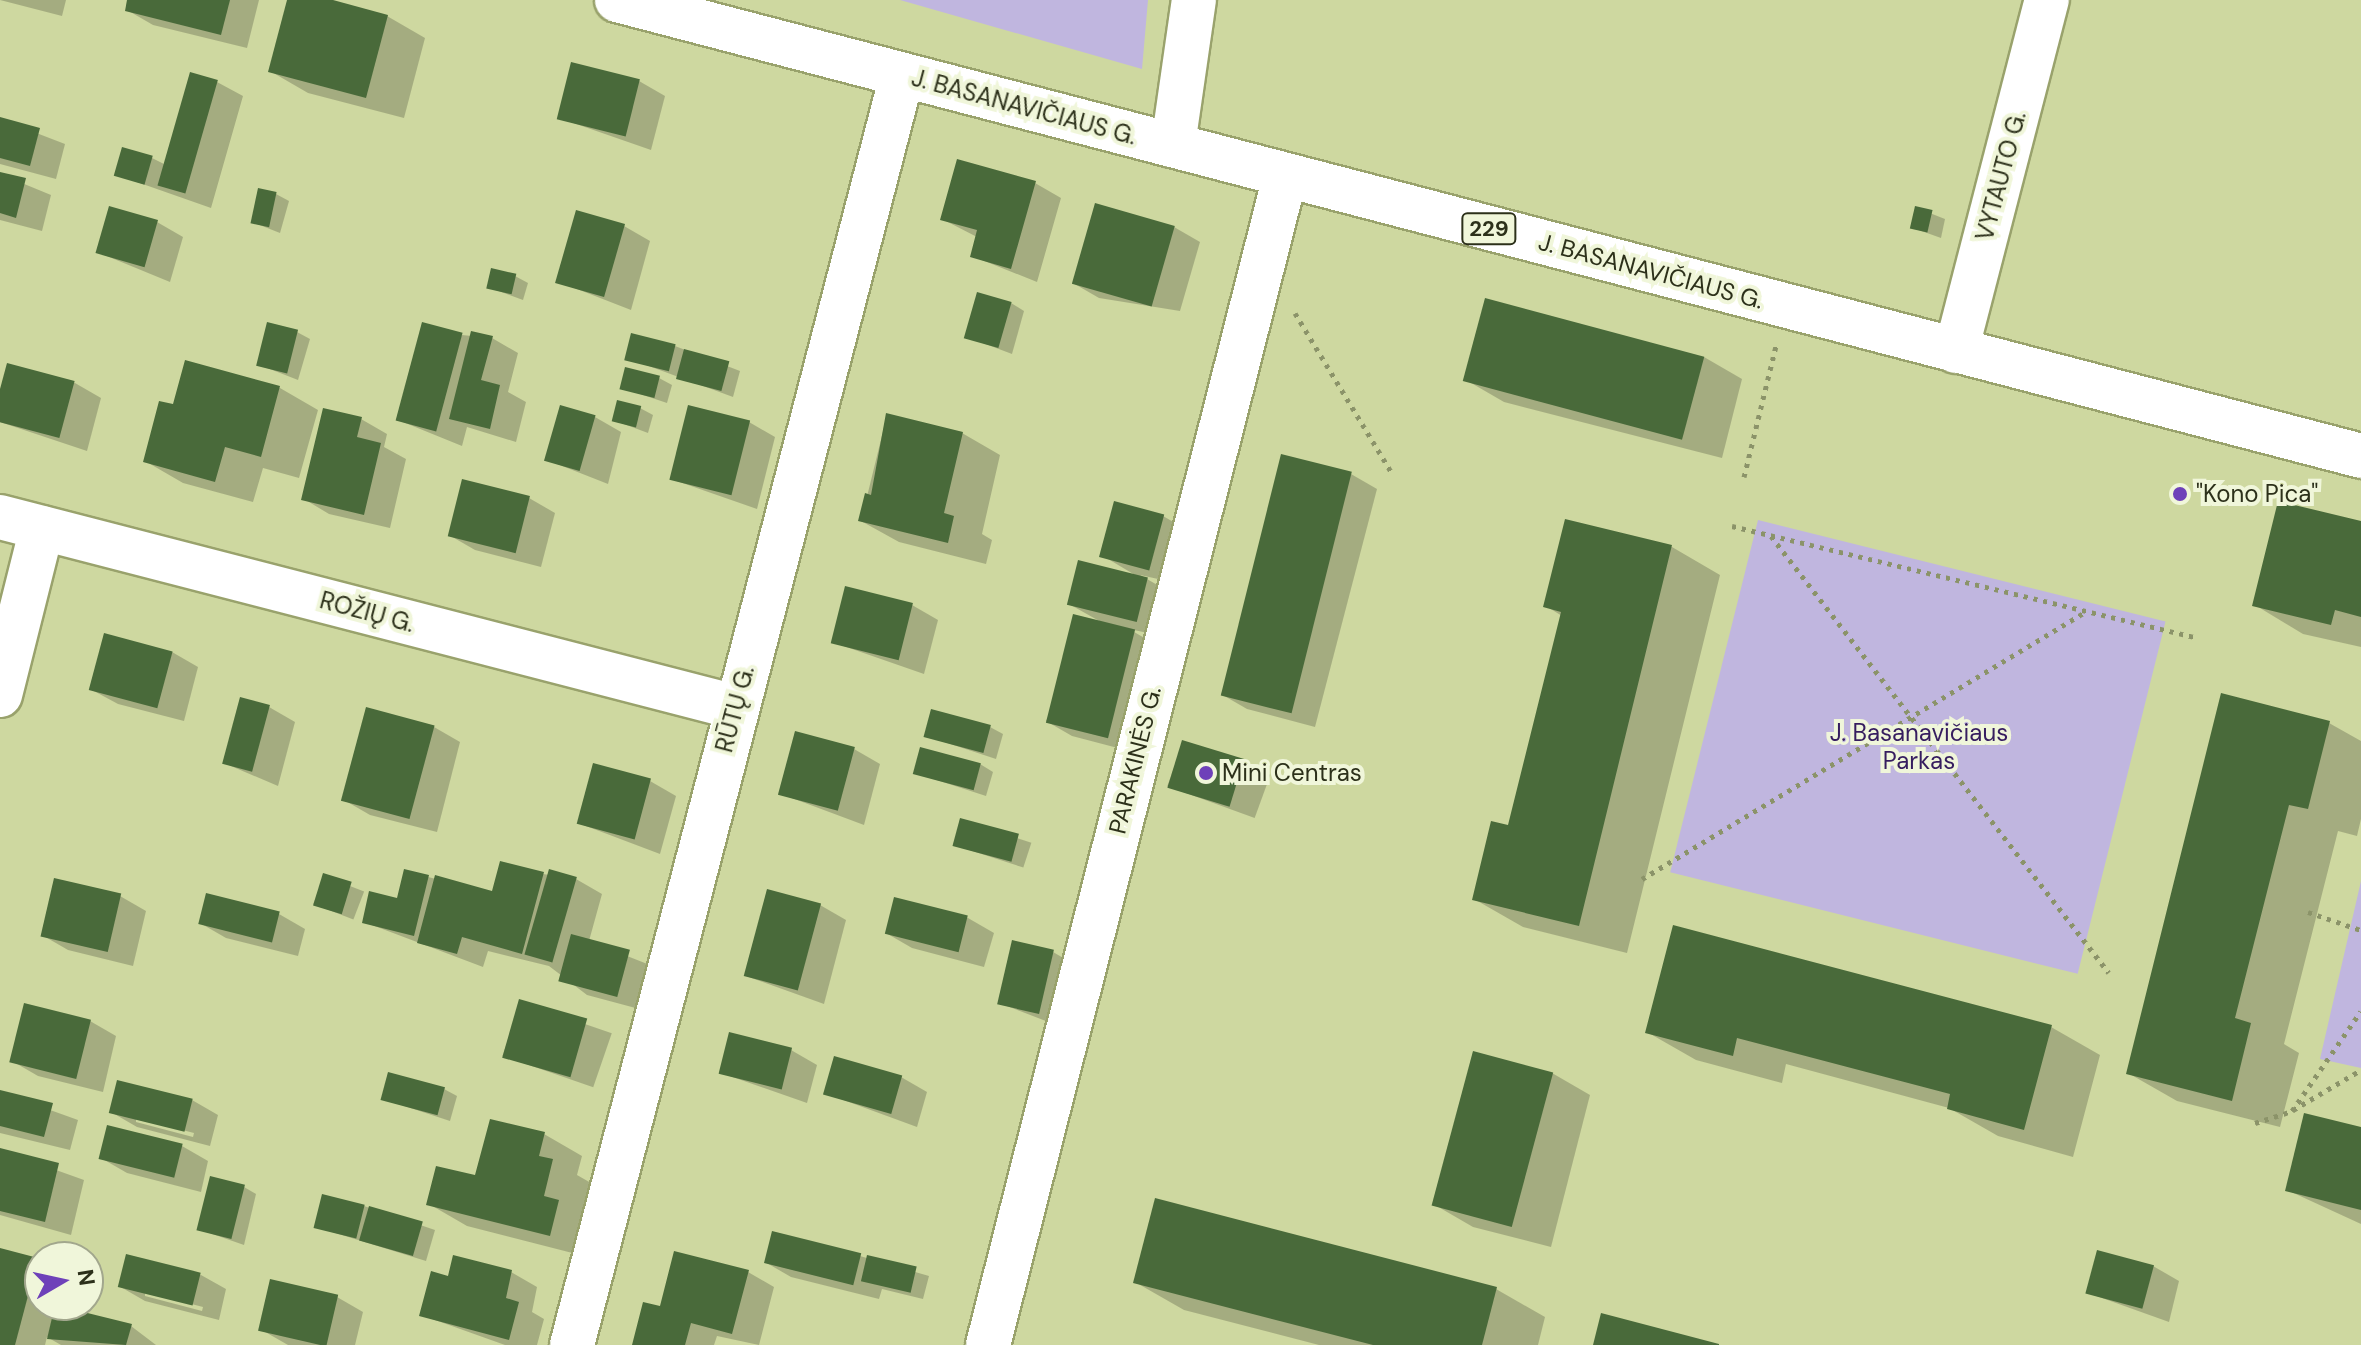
<!DOCTYPE html>
<meta charset="utf-8">
<style>
body{margin:0}
#map{position:relative;width:2361px;height:1345px;overflow:hidden;background:#ced8a0;font-family:"DM Sans",sans-serif}
div>[style]{position:absolute}
.green>*{inset:0;background:#c0b6df;transform-origin:0 0}
.shadow>*{inset:0;background:#0003;transform-origin:0 0}
.building>*{inset:0;background:#496a3a;transform-origin:0 0}
.path>*{height:5px;margin-top:-2.5px;transform-origin:0;background:repeating-linear-gradient(90deg,#8b9369 0 4px,transparent 0 10px)}
.roads{filter:drop-shadow(2px 0 #99a26c) drop-shadow(-2px 0 #99a26c) drop-shadow(0 2px #99a26c) drop-shadow(0 -2px #99a26c)}
.street>*{height:44px;margin:-22px;padding:0 22px;transform-origin:22px;border-radius:22px;background:#fff}
.primary>*{height:44px;margin:-22px;padding:0 22px;transform-origin:22px;border-radius:22px;background:#fff}
.dots>*{width:22px;height:22px;translate:-50% -50%;box-sizing:border-box;border:4px solid #f0f6da;border-radius:50%}
span{translate:-50% -50%;white-space:nowrap;text-align:center;line-height:1.15;-webkit-text-stroke:8px #f0f6da;paint-order:stroke}
.shield-label span{padding:2px 6px;background:#f0f6da;border:2px solid;border-radius:6px;-webkit-text-stroke-width:0}
.shield-label{font-size:22px;color:#2c301a;font-weight:700}
.street-label{font-size:24px;color:#2c301a}
.poi-label{font-size:24px;color:#2c301a}
.left{translate:0 -50%;text-align:left}
.park-label{font-size:24px;color:#361d5f}
.north{position:absolute;left:24px;top:1241px;width:80px;height:80px;box-sizing:border-box;background:#f0f6da;border:2px solid #a2a78d;border-radius:50%;rotate:81deg;font-size:22px;font-weight:700;line-height:32px;text-align:center;color:#2c301a}
.north::after{content:'';display:block;margin:auto;width:28px;height:36px;background:#6e41b9;clip-path:polygon(50% 0,100% 100%,50% 72%,0 100%)}
</style>
<div id="map">
<div class="green">
<div style="clip-path:polygon(900px 0,1148px 0,1142px 69px)"></div>
<div style="left:1758px;top:520px;width:420px;height:363px;rotate:14deg"></div>
<div style="clip-path:polygon(2361px 881px,2361px 1068px,2320px 1059px)"></div>
</div>
<div class="shadow">
<div style="clip-path:polygon(0 0,66px 0,62px 16px)"></div>
<div style="clip-path:polygon(129px 0,259px 0,247px 48px,153px 25px,127px 10px)"></div>
<div style="clip-path:polygon(289px 0,325px 0,387px 16px,425px 38px,404px 118px,308px 93px,270px 71px)"></div>
<div style="clip-path:polygon(639px 81px,665px 96px,651px 150px,559px 118px)"></div>
<div style="clip-path:polygon(217px 82px,243px 96px,211px 208px,117px 175px,152px 158px,166px 165px)"></div>
<div style="clip-path:polygon(0 119px,65px 144px,56px 179px,0 164px)"></div>
<div style="clip-path:polygon(0 174px,51px 195px,42px 231px,0 220px)"></div>
<div style="clip-path:polygon(1035px 183px,1061px 198px,1037px 282px,972px 256px,977px 237px,942px 219px)"></div>
<div style="clip-path:polygon(276px 194px,289px 201px,280px 233px,252px 222px)"></div>
<div style="clip-path:polygon(1917px 208px,1945px 219px,1941px 238px,1913px 228px)"></div>
<div style="clip-path:polygon(157px 222px,183px 237px,170px 282px,97px 252px)"></div>
<div style="clip-path:polygon(624px 226px,650px 241px,631px 310px,559px 282px)"></div>
<div style="clip-path:polygon(1174px 227px,1200px 242px,1180px 311px,1099px 298px,1073px 283px)"></div>
<div style="clip-path:polygon(515px 276px,528px 283px,523px 300px,488px 287px)"></div>
<div style="clip-path:polygon(1011px 303px,1024px 311px,1012px 354px,967px 337px)"></div>
<div style="clip-path:polygon(297px 332px,310px 339px,298px 380px,257px 364px)"></div>
<div style="clip-path:polygon(462px 335px,492px 338px,518px 353px,508px 392px,526px 402px,516px 442px,467px 427px,462px 446px,398px 420px)"></div>
<div style="clip-path:polygon(675px 346px,740px 371px,733px 397px,627px 358px)"></div>
<div style="clip-path:polygon(1704px 357px,1742px 379px,1722px 458px,1504px 402px,1466px 380px)"></div>
<div style="clip-path:polygon(187px 362px,280px 388px,318px 410px,299px 478px,263px 468px,253px 502px,183px 483px,145px 461px,175px 407px)"></div>
<div style="clip-path:polygon(9px 366px,75px 383px,101px 398px,87px 451px,0 422px)"></div>
<div style="clip-path:polygon(659px 378px,672px 385px,667px 403px,622px 388px)"></div>
<div style="clip-path:polygon(640px 408px,653px 415px,648px 433px,613px 420px)"></div>
<div style="clip-path:polygon(887px 415px,962px 433px,1000px 455px,982px 534px,992px 540px,986px 564px,899px 542px,861px 521px)"></div>
<div style="clip-path:polygon(595px 417px,621px 432px,608px 484px,547px 460px)"></div>
<div style="clip-path:polygon(361px 419px,387px 434px,384px 447px,406px 459px,390px 528px,329px 514px,304px 499px)"></div>
<div style="clip-path:polygon(749px 422px,775px 437px,757px 509px,671px 479px)"></div>
<div style="clip-path:polygon(1351px 474px,1377px 489px,1315px 727px,1247px 709px,1221px 694px)"></div>
<div style="clip-path:polygon(529px 498px,555px 513px,541px 567px,475px 550px,449px 535px)"></div>
<div style="clip-path:polygon(1163px 516px,1189px 531px,1176px 583px,1140px 575px,1173px 594px,1162px 636px,1129px 629px,1160px 647px,1133px 752px,1072px 736px,1046px 721px,1101px 622px,1069px 604px,1135px 575px,1103px 556px)"></div>
<div style="clip-path:polygon(1567px 521px,1672px 547px,1720px 575px,1627px 953px,1523px 927px,1474px 899px,1509px 828px,1562px 616px,1546px 606px)"></div>
<div style="clip-path:polygon(2361px 523px,2361px 647px,2303px 634px,2255px 605px)"></div>
<div style="clip-path:polygon(912px 605px,938px 620px,924px 674px,832px 642px)"></div>
<div style="clip-path:polygon(172px 652px,198px 667px,184px 721px,118px 704px,92px 690px)"></div>
<div style="clip-path:polygon(269px 707px,295px 722px,278px 786px,224px 763px)"></div>
<div style="clip-path:polygon(2329px 723px,2361px 741px,2361px 819px,2357px 836px,2338px 831px,2284px 1044px,2299px 1053px,2280px 1127px,2177px 1101px,2128px 1073px)"></div>
<div style="clip-path:polygon(434px 727px,460px 742px,437px 832px,370px 815px,344px 800px)"></div>
<div style="clip-path:polygon(990px 727px,1003px 734px,996px 759px,926px 736px)"></div>
<div style="left:1183px;top:743px;width:93px;height:46px;rotate:20deg"></div>
<div style="clip-path:polygon(854px 749px,880px 764px,864px 825px,781px 794px)"></div>
<div style="clip-path:polygon(980px 764px,993px 772px,986px 796px,915px 773px)"></div>
<div style="clip-path:polygon(650px 781px,676px 796px,660px 854px,578px 823px)"></div>
<div style="left:961px;top:820px;width:74px;height:26px;rotate:18deg"></div>
<div style="clip-path:polygon(543px 874px,576px 879px,602px 894px,589px 941px,655px 967px,643px 1010px,587px 995px,549px 966px,488px 951px,483px 967px,364px 922px,428px 877px,494px 893px)"></div>
<div style="left:324px;top:876px;width:43px;height:30px;rotate:21deg"></div>
<div style="clip-path:polygon(120px 896px,146px 911px,133px 966px,68px 950px,42px 935px)"></div>
<div style="clip-path:polygon(896px 899px,968px 918px,994px 933px,984px 967px,912px 948px,886px 933px)"></div>
<div style="clip-path:polygon(820px 905px,846px 920px,824px 1004px,746px 976px)"></div>
<div style="clip-path:polygon(279px 914px,305px 929px,298px 956px,226px 938px,200px 923px)"></div>
<div style="clip-path:polygon(1053px 952px,1079px 967px,1064px 1028px,999px 1003px)"></div>
<div style="left:521px;top:1002px;width:96px;height:57px;rotate:19deg"></div>
<div style="clip-path:polygon(90px 1021px,116px 1036px,103px 1092px,38px 1076px,12px 1061px)"></div>
<div style="clip-path:polygon(2051px 1027px,2100px 1055px,2073px 1157px,1998px 1136px,1949px 1108px,1786px 1064px,1782px 1083px,1696px 1060px,1647px 1032px)"></div>
<div style="clip-path:polygon(791px 1050px,817px 1065px,807px 1103px,721px 1073px)"></div>
<div style="clip-path:polygon(1552px 1073px,1590px 1095px,1551px 1247px,1473px 1227px,1435px 1205px)"></div>
<div style="clip-path:polygon(901px 1077px,927px 1092px,917px 1127px,827px 1094px)"></div>
<div style="clip-path:polygon(444px 1089px,457px 1096px,450px 1121px,383px 1099px)"></div>
<div style="clip-path:polygon(0 1092px,78px 1120px,70px 1150px,0 1133px)"></div>
<div style="clip-path:polygon(evenodd,192px 1100px,218px 1115px,210px 1146px,137px 1127px,111px 1112px,192px 1100px,136px 1118px,194px 1133px,193px 1137px,136px 1122px,136px 1118px)"></div>
<div style="clip-path:polygon(109px 1127px,182px 1146px,208px 1161px,201px 1192px,127px 1173px,101px 1158px)"></div>
<div style="clip-path:polygon(2361px 1129px,2361px 1224px,2287px 1190px)"></div>
<div style="clip-path:polygon(544px 1134px,582px 1156px,577px 1175px,591px 1183px,583px 1216px,596px 1224px,588px 1257px,467px 1226px,429px 1204px)"></div>
<div style="clip-path:polygon(0 1150px,84px 1180px,71px 1235px,0 1215px)"></div>
<div style="clip-path:polygon(244px 1187px,256px 1194px,244px 1245px,198px 1229px)"></div>
<div style="clip-path:polygon(364px 1206px,435px 1230px,426px 1261px,316px 1227px)"></div>
<div style="clip-path:polygon(0 1251px,40px 1262px,40px 1305px,131px 1326px,156px 1345px,61px 1345px,47px 1337px,45px 1345px,0 1345px)"></div>
<div style="clip-path:polygon(860px 1256px,929px 1276px,923px 1299px,882px 1289px,879px 1299px,791px 1277px,765px 1262px)"></div>
<div style="clip-path:polygon(2153px 1266px,2179px 1281px,2169px 1322px,2088px 1293px)"></div>
<div style="clip-path:polygon(511px 1272px,537px 1287px,532px 1312px,544px 1319px,537px 1345px,505px 1345px,421px 1315px,449px 1278px)"></div>
<div style="clip-path:polygon(748px 1272px,774px 1287px,759px 1345px,717px 1336px,714px 1345px,634px 1345px,662px 1308px)"></div>
<div style="clip-path:polygon(evenodd,201px 1275px,226px 1289px,219px 1320px,145px 1301px,119px 1286px,201px 1275px,145px 1292px,203px 1307px,202px 1311px,145px 1296px,145px 1292px)"></div>
<div style="clip-path:polygon(1135px 1282px,1496px 1289px,1545px 1317px,1538px 1345px,1319px 1345px,1184px 1310px)"></div>
<div style="clip-path:polygon(337px 1297px,363px 1312px,355px 1345px,288px 1345px,260px 1329px)"></div>
</div>
<div class="building">
<div style="clip-path:polygon(127px 0,230px 0,221px 35px,125px 11px)"></div>
<div style="clip-path:polygon(287px 0,333px 0,388px 15px,366px 98px,268px 72px)"></div>
<div style="left:571px;top:62px;width:71px;height:59px;rotate:14deg"></div>
<div style="left:190px;top:72px;width:29px;height:118px;rotate:16deg"></div>
<div style="clip-path:polygon(0 117px,40px 128px,30px 166px,0 158px)"></div>
<div style="left:122px;top:147px;width:32px;height:30px;rotate:16deg"></div>
<div style="clip-path:polygon(957px 159px,1036px 181px,1011px 269px,970px 257px,977px 230px,940px 220px)"></div>
<div style="clip-path:polygon(0 172px,26px 178px,16px 218px,0 213px)"></div>
<div style="left:258px;top:188px;width:19px;height:36px;rotate:12deg"></div>
<div style="left:1095px;top:203px;width:83px;height:84px;rotate:16deg"></div>
<div style="left:109px;top:206px;width:51px;height:49px;rotate:16deg"></div>
<div style="left:1915px;top:206px;width:18px;height:23px;rotate:13deg"></div>
<div style="left:576px;top:210px;width:51px;height:76px;rotate:16deg"></div>
<div style="left:491px;top:268px;width:26px;height:21px;rotate:13deg"></div>
<div style="left:977px;top:292px;width:36px;height:48px;rotate:16deg"></div>
<div style="left:1485px;top:298px;width:227px;height:86px;rotate:15deg"></div>
<div style="left:267px;top:322px;width:32px;height:45px;rotate:14deg"></div>
<div style="left:422px;top:322px;width:42px;height:102px;rotate:15deg"></div>
<div style="clip-path:polygon(471px 331px,493px 336px,481px 380px,500px 385px,490px 429px,449px 419px)"></div>
<div style="left:631px;top:333px;width:46px;height:28px;rotate:14deg"></div>
<div style="left:684px;top:349px;width:47px;height:31px;rotate:15deg"></div>
<div style="clip-path:polygon(185px 360px,280px 386px,261px 457px,225px 447px,215px 482px,143px 462px,159px 401px,173px 404px)"></div>
<div style="left:7px;top:363px;width:70px;height:59px;rotate:15deg"></div>
<div style="left:625px;top:367px;width:36px;height:23px;rotate:14deg"></div>
<div style="left:617px;top:400px;width:25px;height:22px;rotate:14deg"></div>
<div style="left:560px;top:405px;width:37px;height:58px;rotate:16deg"></div>
<div style="left:688px;top:405px;width:64px;height:77px;rotate:14deg"></div>
<div style="clip-path:polygon(323px 408px,362px 417px,357px 437px,381px 443px,364px 515px,301px 500px)"></div>
<div style="clip-path:polygon(886px 413px,963px 432px,944px 513px,954px 516px,948px 543px,858px 521px,865px 493px,871px 495px)"></div>
<div style="left:1281px;top:454px;width:73px;height:249px;rotate:14deg"></div>
<div style="left:462px;top:479px;width:70px;height:59px;rotate:14deg"></div>
<div style="left:1114px;top:501px;width:52px;height:58px;rotate:15deg"></div>
<div style="clip-path:polygon(2278px 501px,2361px 521px,2361px 617px,2335px 610px,2331px 625px,2252px 606px)"></div>
<div style="clip-path:polygon(1565px 519px,1672px 545px,1579px 926px,1472px 900px,1491px 821px,1508px 825px,1561px 612px,1543px 607px)"></div>
<div style="left:1078px;top:560px;width:72px;height:46px;rotate:14deg"></div>
<div style="left:845px;top:586px;width:70px;height:59px;rotate:14deg"></div>
<div style="left:1073px;top:614px;width:64px;height:112px;rotate:14deg"></div>
<div style="left:104px;top:633px;width:71px;height:59px;rotate:15deg"></div>
<div style="clip-path:polygon(2221px 693px,2330px 721px,2308px 809px,2289px 805px,2235px 1018px,2251px 1023px,2232px 1101px,2126px 1074px)"></div>
<div style="left:240px;top:697px;width:31px;height:69px;rotate:15deg"></div>
<div style="left:366px;top:707px;width:71px;height:97px;rotate:15deg"></div>
<div style="left:931px;top:709px;width:62px;height:29px;rotate:15deg"></div>
<div style="left:795px;top:731px;width:62px;height:66px;rotate:15deg"></div>
<div style="left:1182px;top:740px;width:65px;height:50px;rotate:17deg"></div>
<div style="left:920px;top:747px;width:63px;height:28px;rotate:15deg"></div>
<div style="left:593px;top:763px;width:60px;height:63px;rotate:15deg"></div>
<div style="left:960px;top:818px;width:61px;height:29px;rotate:15deg"></div>
<div style="clip-path:polygon(500px 861px,544px 872px,522px 954px,462px 937px,457px 954px,417px 943px,435px 875px,492px 891px)"></div>
<div style="clip-path:polygon(404px 869px,429px 875px,414px 936px,362px 923px,369px 891px,397px 898px)"></div>
<div style="left:549px;top:869px;width:29px;height:89px;rotate:16deg"></div>
<div style="left:323px;top:873px;width:30px;height:34px;rotate:17deg"></div>
<div style="left:54px;top:878px;width:69px;height:60px;rotate:13deg"></div>
<div style="left:767px;top:889px;width:56px;height:90px;rotate:15deg"></div>
<div style="left:206px;top:893px;width:76px;height:32px;rotate:14deg"></div>
<div style="left:894px;top:897px;width:76px;height:38px;rotate:14deg"></div>
<div style="clip-path:polygon(1673px 925px,2052px 1025px,2024px 1130px,1947px 1109px,1950px 1094px,1737px 1038px,1733px 1056px,1645px 1033px)"></div>
<div style="left:571px;top:934px;width:61px;height:49px;rotate:15deg"></div>
<div style="left:1012px;top:940px;width:43px;height:66px;rotate:13deg"></div>
<div style="left:519px;top:999px;width:71px;height:61px;rotate:16deg"></div>
<div style="left:24px;top:1003px;width:69px;height:61px;rotate:14deg"></div>
<div style="left:729px;top:1032px;width:65px;height:43px;rotate:14deg"></div>
<div style="left:1473px;top:1051px;width:83px;height:160px;rotate:15deg"></div>
<div style="left:834px;top:1056px;width:71px;height:40px;rotate:16deg"></div>
<div style="left:388px;top:1072px;width:59px;height:29px;rotate:15deg"></div>
<div style="left:117px;top:1080px;width:78px;height:34px;rotate:14deg"></div>
<div style="clip-path:polygon(0 1090px,53px 1103px,44px 1137px,0 1126px)"></div>
<div style="clip-path:polygon(2304px 1113px,2361px 1127px,2361px 1210px,2285px 1191px)"></div>
<div style="clip-path:polygon(490px 1119px,545px 1132px,539px 1156px,553px 1159px,544px 1196px,559px 1200px,550px 1236px,426px 1205px,436px 1166px,475px 1175px)"></div>
<div style="left:107px;top:1125px;width:78px;height:35px;rotate:14deg"></div>
<div style="clip-path:polygon(0 1148px,59px 1163px,45px 1222px,0 1211px)"></div>
<div style="left:210px;top:1176px;width:36px;height:56px;rotate:14deg"></div>
<div style="left:322px;top:1194px;width:44px;height:35px;rotate:14deg"></div>
<div style="clip-path:polygon(1155px 1198px,1497px 1287px,1482px 1345px,1373px 1345px,1133px 1283px)"></div>
<div style="left:369px;top:1206px;width:56px;height:36px;rotate:16deg"></div>
<div style="left:772px;top:1231px;width:92px;height:33px;rotate:14deg"></div>
<div style="clip-path:polygon(0 1248px,38px 1258px,15px 1345px,0 1345px)"></div>
<div style="left:2097px;top:1250px;width:59px;height:45px;rotate:15deg"></div>
<div style="clip-path:polygon(674px 1251px,749px 1270px,732px 1334px,691px 1323px,685px 1345px,632px 1345px,643px 1302px,660px 1306px)"></div>
<div style="left:126px;top:1254px;width:77px;height:34px;rotate:14deg"></div>
<div style="clip-path:polygon(453px 1255px,512px 1270px,506px 1298px,519px 1302px,509px 1340px,419px 1316px,431px 1271px,448px 1276px)"></div>
<div style="left:867px;top:1255px;width:51px;height:27px;rotate:13deg"></div>
<div style="left:270px;top:1279px;width:70px;height:53px;rotate:13deg"></div>
<div style="clip-path:polygon(55px 1305px,132px 1324px,126px 1345px,47px 1339px)"></div>
<div style="clip-path:polygon(1601px 1313px,1719px 1344px,1719px 1345px,1593px 1345px)"></div>
</div>
<div class="path">
<div style="left:1295px;top:313px;width:187px;rotate:58.8deg"></div>
<div style="left:1744px;top:477px;width:135px;rotate:-76.3deg"></div>
<div style="left:1732px;top:526px;width:476px;rotate:13.5deg"></div>
<div style="left:1771px;top:536px;width:552px;rotate:52.28deg"></div>
<div style="left:1642px;top:879px;width:519px;rotate:-31.06deg"></div>
<div style="left:2308px;top:912px;width:56px;rotate:18.8deg"></div>
<div style="left:2293px;top:1110px;width:79px;rotate:-30.5deg"></div>
<div style="left:2255px;top:1123px;width:39px;rotate:-18deg"></div>
<div style="left:2292px;top:1111px;width:121px;rotate:-55.4deg"></div>
</div>
<div class="roads">
<div class="street">
<div style="left:1173px;top:145px;width:147px;rotate:-81.8deg"></div>
<div style="left:1956px;top:351px;width:363px;rotate:-75.5deg"></div>
<div style="left:0;top:517px;width:759px;rotate:14.49deg"></div>
<div style="left:0;top:695px;width:172px;rotate:-75.9deg"></div>
<div style="left:572px;top:1345px;width:1312px;rotate:-75.43deg"></div>
<div style="left:988px;top:1345px;width:1206px;rotate:-75.74deg"></div>
</div>
<div class="primary">
<div style="left:617px;top:0;width:1803px;rotate:14.65deg"></div>
</div>
</div>
<div class="dots">
<div style="left:2180px;top:494px;background:#6e41b9"></div>
<div style="left:1206px;top:773px;background:#6e41b9"></div>
</div>
<div class="shield-label">
<span style="left:1489px;top:229px">229</span>
</div>
<div class="street-label">
<span style="left:1024px;top:107px;rotate:15deg">J. BASANAVIČIAUS G.</span>
<span style="left:2001px;top:176px;rotate:-75deg">VYTAUTO G.</span>
<span style="left:1651px;top:271px;rotate:15deg">J. BASANAVIČIAUS G.</span>
<span style="left:367px;top:612px;rotate:15deg">ROŽIŲ G.</span>
<span style="left:735px;top:709px;rotate:-75deg">RŪTŲ G.</span>
<span style="left:1135px;top:760px;rotate:-76deg">PARAKINĖS G.</span>
</div>
<div class="poi-label">
<span class="left" style="left:2196px;top:494px">"Kono Pica"</span>
<span class="left" style="left:1222px;top:773px">Mini Centras</span>
</div>
<div class="park-label">
<span style="left:1919px;top:747px">J. Basanavičiaus<br>Parkas</span>
</div>
<div class="north">N</div>
</div>
